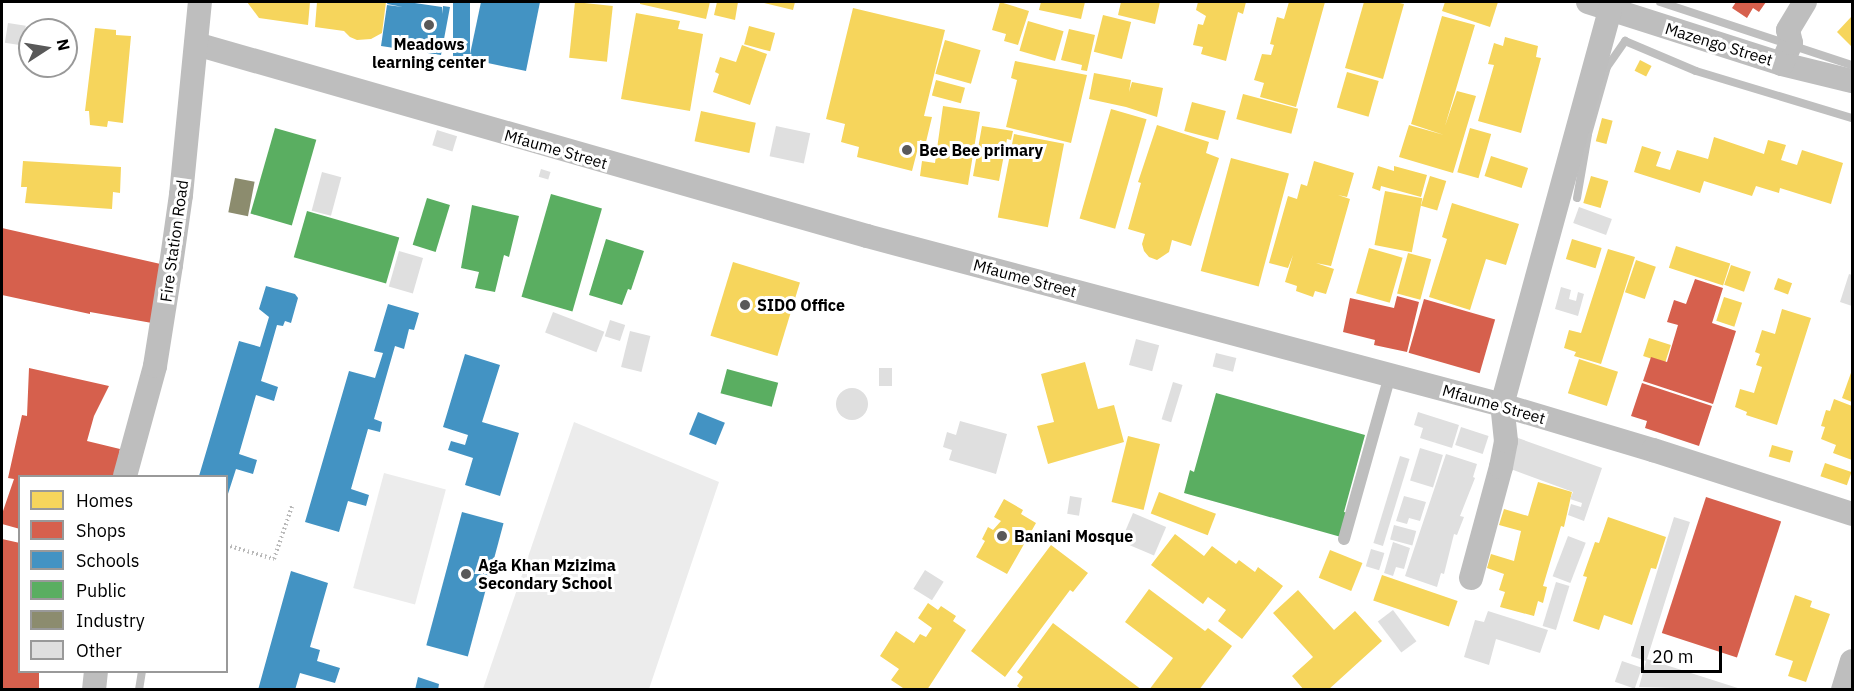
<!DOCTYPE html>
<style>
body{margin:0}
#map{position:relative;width:1854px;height:691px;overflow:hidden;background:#fff;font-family:"IBM Plex Sans",sans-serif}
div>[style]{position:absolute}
.green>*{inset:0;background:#ececec;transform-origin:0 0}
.homes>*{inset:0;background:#f6d55c;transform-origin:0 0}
.shops>*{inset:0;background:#d6604d;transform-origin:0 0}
.schools>*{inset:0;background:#4393c3;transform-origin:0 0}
.public>*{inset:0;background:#5aae61;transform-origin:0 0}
.industry>*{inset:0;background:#8c8c6e;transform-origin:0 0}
.stream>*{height:8px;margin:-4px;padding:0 4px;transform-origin:4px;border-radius:4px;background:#bfbfbf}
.building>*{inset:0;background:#dfdfdf;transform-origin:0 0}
.round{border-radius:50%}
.path>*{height:4px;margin-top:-2px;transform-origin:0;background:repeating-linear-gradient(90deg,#b9b9b9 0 1.5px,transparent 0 4.5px)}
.lane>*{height:12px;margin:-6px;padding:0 6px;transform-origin:6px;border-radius:6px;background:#bebebe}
.street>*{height:24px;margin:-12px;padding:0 12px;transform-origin:12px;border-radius:12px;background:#bebebe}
.dots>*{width:16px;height:16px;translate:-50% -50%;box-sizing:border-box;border:3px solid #fff;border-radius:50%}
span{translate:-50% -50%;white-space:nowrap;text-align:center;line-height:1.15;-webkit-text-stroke:6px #fff;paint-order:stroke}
.poi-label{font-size:16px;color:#000;font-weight:700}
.left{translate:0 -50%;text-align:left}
.street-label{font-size:16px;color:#000}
.frame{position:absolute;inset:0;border:3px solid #000;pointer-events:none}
.legend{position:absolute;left:18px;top:475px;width:210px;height:198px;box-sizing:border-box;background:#fff;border:2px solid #999;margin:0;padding:8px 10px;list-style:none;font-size:18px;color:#000}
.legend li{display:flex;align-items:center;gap:12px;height:30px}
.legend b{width:30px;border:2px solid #999}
.north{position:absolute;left:18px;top:18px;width:60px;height:60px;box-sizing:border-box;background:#fff;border:2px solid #999;border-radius:50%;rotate:78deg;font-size:16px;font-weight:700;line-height:24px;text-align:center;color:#000}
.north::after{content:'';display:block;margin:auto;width:21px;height:27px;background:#595959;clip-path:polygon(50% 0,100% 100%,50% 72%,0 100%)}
.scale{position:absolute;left:1641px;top:646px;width:81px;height:27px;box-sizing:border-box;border:3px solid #000;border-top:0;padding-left:8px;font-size:18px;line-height:21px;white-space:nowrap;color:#000;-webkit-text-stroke:4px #fff;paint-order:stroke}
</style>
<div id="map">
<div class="green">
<div style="clip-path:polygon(574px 422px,719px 482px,649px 689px,483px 689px)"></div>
<div style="left:384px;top:473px;width:64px;height:119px;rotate:15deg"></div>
</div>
<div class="homes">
<div style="clip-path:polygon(247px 2px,310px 2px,308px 25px,259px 18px)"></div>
<div style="clip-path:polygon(317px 2px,386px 2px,382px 33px,371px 39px,357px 40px,350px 37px,344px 31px,315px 27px)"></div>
<div style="left:575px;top:2px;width:38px;height:56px;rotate:6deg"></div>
<div style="clip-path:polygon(640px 2px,710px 2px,706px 19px,640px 4px)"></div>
<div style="clip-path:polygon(717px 2px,738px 2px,735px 20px,714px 15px)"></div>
<div style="clip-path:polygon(760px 2px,795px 2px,793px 10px)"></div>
<div style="clip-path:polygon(1000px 2px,1029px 11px,1018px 45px,1004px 41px,1006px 34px,992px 30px)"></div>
<div style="clip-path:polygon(1041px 2px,1085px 2px,1081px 19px,1039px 10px)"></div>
<div style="clip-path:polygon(1121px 2px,1160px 2px,1155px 24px,1118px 15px)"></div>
<div style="clip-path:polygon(1198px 2px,1246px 2px,1243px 14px,1238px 12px,1226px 61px,1201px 54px,1203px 47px,1193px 45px,1198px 24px,1203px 25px,1206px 16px,1196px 10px)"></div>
<div style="clip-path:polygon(1289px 2px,1325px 2px,1296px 107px,1260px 97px,1264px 83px,1254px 80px,1262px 54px,1271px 55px,1274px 45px,1270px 44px,1277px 17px,1284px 19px)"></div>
<div style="clip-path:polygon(1364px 2px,1395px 2px,1404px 4px,1383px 79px,1345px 68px)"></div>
<div style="clip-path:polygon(1445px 2px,1498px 2px,1490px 27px,1442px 11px)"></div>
<div style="clip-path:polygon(853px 8px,945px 30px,924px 116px,932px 117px,926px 142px,920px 140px,912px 171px,857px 157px,859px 147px,841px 142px,845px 124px,826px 119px)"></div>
<div style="clip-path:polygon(636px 13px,680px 21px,678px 29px,703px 34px,690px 111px,621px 99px)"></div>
<div style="left:1103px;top:15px;width:29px;height:38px;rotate:14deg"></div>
<div style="clip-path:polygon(1442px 16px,1475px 25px,1445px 126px,1457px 91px,1476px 96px,1453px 173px,1399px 157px,1409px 125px,1444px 135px,1411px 124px)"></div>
<div style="clip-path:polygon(1852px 16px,1852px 47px,1837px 32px)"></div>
<div style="left:1028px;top:21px;width:37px;height:31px;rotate:16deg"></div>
<div style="left:749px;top:26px;width:27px;height:19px;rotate:15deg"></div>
<div style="clip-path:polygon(95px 28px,116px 30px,116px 35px,131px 36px,123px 123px,108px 121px,107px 127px,90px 125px,89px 111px,85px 111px)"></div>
<div style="clip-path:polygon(1069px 29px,1095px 35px,1087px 71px,1081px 70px,1082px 65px,1061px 60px)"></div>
<div style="clip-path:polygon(1505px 37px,1538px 46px,1536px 57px,1541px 58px,1521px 133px,1478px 121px,1494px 65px,1488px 64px,1494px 43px,1503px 46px)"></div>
<div style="left:945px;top:40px;width:37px;height:35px;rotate:16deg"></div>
<div style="clip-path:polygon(742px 45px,767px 54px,750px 105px,713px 92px,719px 74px,715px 72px,720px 57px,736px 62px)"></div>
<div style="left:1640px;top:60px;width:13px;height:12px;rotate:27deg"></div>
<div style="clip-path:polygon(1015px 61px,1087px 75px,1071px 143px,1006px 127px,1017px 80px,1011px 78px)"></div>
<div style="left:1347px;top:72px;width:33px;height:37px;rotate:16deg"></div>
<div style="clip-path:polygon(1094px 73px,1131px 80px,1129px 92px,1132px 82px,1163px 88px,1157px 117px,1126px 107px,1089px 99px)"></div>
<div style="left:936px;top:80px;width:30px;height:16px;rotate:15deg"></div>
<div style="left:1243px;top:94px;width:57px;height:26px;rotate:15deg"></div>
<div style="left:1192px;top:102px;width:35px;height:30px;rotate:15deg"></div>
<div style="clip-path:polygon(943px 106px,980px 112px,968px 185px,920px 176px,922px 161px,935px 163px)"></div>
<div style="left:1111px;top:109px;width:37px;height:114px;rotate:16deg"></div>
<div style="left:701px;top:111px;width:56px;height:31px;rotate:12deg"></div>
<div style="left:1602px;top:118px;width:11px;height:24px;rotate:15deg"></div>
<div style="clip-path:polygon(1157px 125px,1209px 142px,1206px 153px,1219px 158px,1191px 246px,1172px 240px,1169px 252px,1157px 260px,1149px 257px,1144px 251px,1142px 244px,1145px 234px,1128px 229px,1141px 183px,1138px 182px)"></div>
<div style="clip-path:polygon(982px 126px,1013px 131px,1011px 140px,1007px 139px,999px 181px,973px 176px)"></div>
<div style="left:1470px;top:128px;width:22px;height:46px;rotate:16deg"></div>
<div style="left:1014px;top:134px;width:51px;height:85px;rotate:11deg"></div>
<div style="clip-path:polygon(1714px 137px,1764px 154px,1768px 140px,1786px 145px,1781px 160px,1797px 165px,1802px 150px,1843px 163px,1831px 204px,1780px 188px,1779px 193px,1756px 186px,1752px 196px,1704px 181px,1700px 193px,1634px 172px,1642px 146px,1661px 152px,1656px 166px,1670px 170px,1677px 150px,1708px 159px)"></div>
<div style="left:1491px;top:156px;width:39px;height:21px;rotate:18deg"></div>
<div style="left:1231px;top:158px;width:60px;height:117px;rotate:15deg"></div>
<div style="clip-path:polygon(23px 161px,121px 167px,120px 193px,113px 192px,112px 209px,25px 203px,27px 187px,21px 187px)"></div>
<div style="clip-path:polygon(1314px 161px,1354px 173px,1347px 197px,1338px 195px,1350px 199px,1331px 266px,1316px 263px,1334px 269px,1326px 294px,1315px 291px,1313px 297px,1296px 291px,1297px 286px,1285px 282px,1293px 255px,1288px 268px,1269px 263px,1288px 196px,1297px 199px,1301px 184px,1307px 186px)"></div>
<div style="clip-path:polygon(1378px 166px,1394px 171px,1394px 166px,1427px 175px,1421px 197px,1381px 186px,1380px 191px,1372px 188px)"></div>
<div style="left:1430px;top:176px;width:17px;height:31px;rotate:17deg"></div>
<div style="left:1591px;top:176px;width:18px;height:28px;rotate:16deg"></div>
<div style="left:1385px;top:191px;width:38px;height:55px;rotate:11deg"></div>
<div style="clip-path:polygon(1452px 203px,1519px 224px,1506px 265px,1486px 259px,1470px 310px,1429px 297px,1447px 239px,1442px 237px)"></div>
<div style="left:1572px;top:239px;width:31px;height:21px;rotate:17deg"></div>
<div style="left:1676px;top:246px;width:57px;height:23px;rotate:18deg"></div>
<div style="left:1369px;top:248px;width:35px;height:47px;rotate:16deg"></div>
<div style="clip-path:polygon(1608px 249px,1635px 257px,1601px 364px,1574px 356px,1576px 352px,1564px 348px,1569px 330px,1581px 333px)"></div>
<div style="left:1408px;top:253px;width:24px;height:42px;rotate:15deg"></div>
<div style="left:1636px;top:260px;width:21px;height:34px;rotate:19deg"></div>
<div style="left:733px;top:262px;width:70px;height:77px;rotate:17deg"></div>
<div style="left:1731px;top:265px;width:21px;height:21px;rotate:19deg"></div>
<div style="left:1778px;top:278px;width:15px;height:12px;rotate:20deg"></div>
<div style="left:1724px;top:297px;width:19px;height:25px;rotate:18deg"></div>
<div style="clip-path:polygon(1782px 309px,1811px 318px,1777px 425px,1746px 415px,1747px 412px,1735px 407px,1740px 389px,1754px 393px,1762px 367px,1756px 365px,1760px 354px,1755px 352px,1762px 330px,1775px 334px)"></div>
<div style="left:1649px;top:338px;width:23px;height:19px;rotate:18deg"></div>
<div style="left:1579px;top:359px;width:41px;height:36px;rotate:18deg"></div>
<div style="clip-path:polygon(1085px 362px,1098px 409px,1114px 405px,1124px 442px,1048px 464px,1037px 426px,1054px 422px,1041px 374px)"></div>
<div style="clip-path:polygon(1852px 370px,1852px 402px,1842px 398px)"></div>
<div style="clip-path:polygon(1834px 399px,1852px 406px,1852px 460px,1833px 453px,1836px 445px,1821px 439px,1825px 427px,1821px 426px,1826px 410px,1830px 411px)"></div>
<div style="left:1128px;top:436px;width:33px;height:68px;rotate:14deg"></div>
<div style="left:1772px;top:445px;width:22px;height:12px;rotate:16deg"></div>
<div style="left:1825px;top:463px;width:28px;height:14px;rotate:19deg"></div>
<div style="clip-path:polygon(1538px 482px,1572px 492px,1564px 527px,1561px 526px,1543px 586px,1547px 587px,1543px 603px,1538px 601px,1534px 616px,1500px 607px,1505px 592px,1499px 590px,1504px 574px,1487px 568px,1491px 554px,1514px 561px,1521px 531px,1499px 525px,1504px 509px,1528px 516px)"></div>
<div style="left:1159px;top:492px;width:61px;height:23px;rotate:21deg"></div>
<div style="clip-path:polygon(1004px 499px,1023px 510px,1021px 514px,1036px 523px,1007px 574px,976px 557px,985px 541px,982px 539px,988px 527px,993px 530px,1001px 521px,994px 517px)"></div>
<div style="clip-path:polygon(1608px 517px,1666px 537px,1656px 569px,1651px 568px,1632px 625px,1604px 615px,1599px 630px,1573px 621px,1587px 577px,1583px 576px,1595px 542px,1599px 543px)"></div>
<div style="clip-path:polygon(1175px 534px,1204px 556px,1212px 546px,1236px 564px,1239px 560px,1255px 572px,1258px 567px,1283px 586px,1242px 639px,1218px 621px,1226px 610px,1208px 597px,1203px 604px,1151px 565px)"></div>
<div style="clip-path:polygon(1051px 545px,1088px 573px,1073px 592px,1070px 590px,1005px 677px,971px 651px)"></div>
<div style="left:1330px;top:550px;width:35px;height:30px;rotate:22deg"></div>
<div style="left:1382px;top:575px;width:80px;height:27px;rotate:19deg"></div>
<div style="clip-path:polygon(1149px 589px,1205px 631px,1208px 628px,1232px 646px,1199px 690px,1149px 690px,1173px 658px,1125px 622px)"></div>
<div style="clip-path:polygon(1298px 590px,1334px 630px,1355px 611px,1382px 641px,1328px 690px,1304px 690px,1292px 676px,1313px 657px,1273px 613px)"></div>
<div style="clip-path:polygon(1795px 595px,1812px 601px,1810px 607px,1830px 614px,1806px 682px,1788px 676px,1793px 661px,1775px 655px)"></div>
<div style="clip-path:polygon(928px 603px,938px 610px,941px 606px,956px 616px,953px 621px,966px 630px,927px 690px,906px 690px,891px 680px,899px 669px,880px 656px,896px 631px,914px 643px,920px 634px,926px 637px,932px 628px,918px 618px)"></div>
<div style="clip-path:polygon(1053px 623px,1142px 690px,1022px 690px,1017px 686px,1023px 677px,1017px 672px)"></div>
</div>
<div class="shops">
<div style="clip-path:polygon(1736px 2px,1766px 2px,1759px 12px,1753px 8px,1747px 18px,1732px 8px)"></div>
<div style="clip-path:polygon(2px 228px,165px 265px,152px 323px,90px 312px,90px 314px,2px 295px)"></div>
<div style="clip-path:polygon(1695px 279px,1723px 288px,1712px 323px,1736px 331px,1713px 404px,1643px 381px,1651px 357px,1667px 362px,1678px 325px,1667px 322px,1674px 300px,1686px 304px)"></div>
<div style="clip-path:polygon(1397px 296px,1419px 302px,1407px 352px,1374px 345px,1375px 340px,1343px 332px,1350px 298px,1394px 308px)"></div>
<div style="left:1424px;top:299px;width:74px;height:56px;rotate:16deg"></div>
<div style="clip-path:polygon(29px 368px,109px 386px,94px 416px,87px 441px,120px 449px,115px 476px,20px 476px,20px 529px,2px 524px,2px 514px,14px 479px,8px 478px,22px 415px,27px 416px)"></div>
<div style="clip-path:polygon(1642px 383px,1712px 406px,1699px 446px,1645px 428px,1647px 421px,1631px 416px)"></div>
<div style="left:1706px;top:497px;width:79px;height:143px;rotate:18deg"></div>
<div style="clip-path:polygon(2px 539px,20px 543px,20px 672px,39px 672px,39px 690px,2px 690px)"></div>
</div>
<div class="schools">
<div style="clip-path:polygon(388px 2px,408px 2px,442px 7px,442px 14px,443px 6px,450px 7px,441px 55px,381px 46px,387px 5px,403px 7px,387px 4px)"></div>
<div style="left:453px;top:2px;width:17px;height:58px"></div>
<div style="clip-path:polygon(481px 2px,540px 2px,526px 71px,469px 59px)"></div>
<div style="clip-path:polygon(266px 286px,295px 294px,298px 298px,291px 323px,285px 321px,283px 326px,277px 325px,261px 381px,278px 387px,274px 401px,256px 395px,239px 454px,257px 460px,253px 474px,236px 469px,226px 500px,226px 476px,199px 476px,239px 341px,260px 347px,269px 317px,259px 309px)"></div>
<div style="clip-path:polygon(388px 304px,419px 313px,414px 330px,409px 329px,404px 349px,395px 346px,374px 419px,382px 422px,380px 432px,368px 429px,351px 489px,369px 495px,366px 506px,348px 501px,339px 532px,305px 522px,349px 371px,375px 378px,383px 353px,374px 351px)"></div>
<div style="clip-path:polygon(465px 354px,500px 365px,482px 422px,519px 433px,500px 496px,465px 485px,473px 458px,448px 450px,451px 441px,465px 445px,468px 435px,443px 427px)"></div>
<div style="left:698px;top:412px;width:29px;height:24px;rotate:22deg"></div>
<div style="left:462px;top:512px;width:43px;height:138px;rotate:15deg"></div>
<div style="clip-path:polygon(291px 571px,328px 583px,310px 647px,320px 650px,317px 661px,340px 668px,335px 683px,300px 673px,295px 690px,258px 690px)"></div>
<div style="clip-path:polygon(418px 677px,439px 684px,438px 690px,415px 690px)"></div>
</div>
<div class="public">
<div style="left:275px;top:128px;width:43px;height:89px;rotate:16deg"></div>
<div style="left:551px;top:194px;width:53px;height:107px;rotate:16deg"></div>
<div style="left:427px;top:198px;width:24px;height:49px;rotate:17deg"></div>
<div style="clip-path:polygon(472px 205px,519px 216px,509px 257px,504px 255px,495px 292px,475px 288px,479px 272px,461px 268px)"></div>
<div style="left:307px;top:211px;width:96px;height:48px;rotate:16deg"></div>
<div style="clip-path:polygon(606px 239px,644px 251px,631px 290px,628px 289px,622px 305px,589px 295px)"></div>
<div style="left:727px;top:369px;width:53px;height:25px;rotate:15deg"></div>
<div style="clip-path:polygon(1216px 393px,1365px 435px,1344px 512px,1348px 513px,1341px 537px,1184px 493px,1190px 470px,1194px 472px)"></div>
</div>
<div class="industry">
<div style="left:235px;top:178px;width:20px;height:35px;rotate:11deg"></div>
</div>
<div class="stream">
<div style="left:1660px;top:2px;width:202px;rotate:18.2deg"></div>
<div style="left:1577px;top:198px;width:65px;rotate:-80.2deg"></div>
<div style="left:1588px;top:134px;width:70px;rotate:-74.2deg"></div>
<div style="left:1607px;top:67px;width:32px;rotate:-55deg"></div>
<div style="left:1625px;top:41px;width:77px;rotate:22.9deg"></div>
<div style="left:1696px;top:71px;width:163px;rotate:16.8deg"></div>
<div style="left:139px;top:690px;width:18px;rotate:-81deg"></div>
</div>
<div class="building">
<div style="left:8px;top:23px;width:18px;height:20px;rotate:9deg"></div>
<div style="left:776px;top:126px;width:35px;height:31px;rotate:12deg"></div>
<div style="left:437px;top:130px;width:21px;height:16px;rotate:17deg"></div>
<div style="left:541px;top:169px;width:10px;height:8px;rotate:17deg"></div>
<div style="left:322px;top:172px;width:20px;height:40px;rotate:15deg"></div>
<div style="left:1579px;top:207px;width:35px;height:17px;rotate:20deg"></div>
<div style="left:399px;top:251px;width:25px;height:37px;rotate:16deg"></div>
<div style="clip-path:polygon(1849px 274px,1852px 275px,1852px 306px,1840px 302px)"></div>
<div style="clip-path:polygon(1561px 287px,1571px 290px,1569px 299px,1576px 301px,1578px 292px,1584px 294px,1578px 316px,1555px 309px)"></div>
<div style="left:553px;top:312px;width:55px;height:22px;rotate:21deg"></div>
<div style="left:610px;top:320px;width:16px;height:17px;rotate:18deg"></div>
<div style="left:630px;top:331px;width:21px;height:37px;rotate:14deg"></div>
<div style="left:1136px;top:339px;width:24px;height:27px;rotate:15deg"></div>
<div style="left:1216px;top:353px;width:21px;height:14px;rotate:14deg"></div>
<div style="left:879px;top:368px;width:13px;height:18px"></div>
<div style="left:1173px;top:382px;width:10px;height:39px;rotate:17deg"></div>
<div class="round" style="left:836px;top:388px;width:32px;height:32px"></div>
<div style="clip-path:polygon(1418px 412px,1459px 425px,1452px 448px,1420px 438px,1423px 428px,1414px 425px)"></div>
<div style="clip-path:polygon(960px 421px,1007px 434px,996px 474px,949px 460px,952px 450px,943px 447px,947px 432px,956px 435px)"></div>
<div style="left:1461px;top:427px;width:29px;height:19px;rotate:18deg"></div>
<div style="clip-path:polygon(1518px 438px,1602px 468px,1584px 521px,1568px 515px,1571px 504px,1581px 507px,1582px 503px,1570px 499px,1573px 492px,1508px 468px)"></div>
<div style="left:1420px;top:448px;width:24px;height:34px;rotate:17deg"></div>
<div style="clip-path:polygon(1446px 454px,1477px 464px,1473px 477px,1475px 478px,1460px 516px,1464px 517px,1457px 535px,1454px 534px,1444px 574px,1441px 573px,1437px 587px,1405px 576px)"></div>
<div style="left:1400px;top:456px;width:10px;height:91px;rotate:17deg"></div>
<div style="left:1070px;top:496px;width:12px;height:18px;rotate:9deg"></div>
<div style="clip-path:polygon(1404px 496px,1426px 502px,1420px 521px,1409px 518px,1407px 524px,1396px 521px)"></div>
<div style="left:1133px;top:513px;width:36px;height:31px;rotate:23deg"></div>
<div style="clip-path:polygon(1674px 517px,1690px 522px,1647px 659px,1744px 690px,1639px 687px,1646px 661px,1631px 656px)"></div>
<div style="left:1394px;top:525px;width:23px;height:15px;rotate:15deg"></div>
<div style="left:1568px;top:536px;width:19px;height:43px;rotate:21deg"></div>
<div style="clip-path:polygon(1393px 542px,1410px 548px,1404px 569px,1396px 567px,1393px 576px,1384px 573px)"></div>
<div style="left:1371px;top:549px;width:14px;height:18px;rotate:17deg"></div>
<div style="left:925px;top:570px;width:22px;height:22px;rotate:32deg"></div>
<div style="left:1556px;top:582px;width:14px;height:46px;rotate:17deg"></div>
<div style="left:1393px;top:610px;width:39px;height:19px;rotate:53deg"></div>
<div style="clip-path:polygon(1488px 611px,1548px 630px,1540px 653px,1496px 639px,1489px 665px,1464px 657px,1475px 620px,1484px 622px)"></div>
<div style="left:1622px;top:661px;width:21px;height:22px;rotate:19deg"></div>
</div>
<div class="path">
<div style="left:226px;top:545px;width:50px;rotate:16.3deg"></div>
<div style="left:274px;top:559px;width:56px;rotate:-71.2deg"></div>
</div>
<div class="lane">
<div style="left:1344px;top:539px;width:170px;rotate:-74.3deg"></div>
</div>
<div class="street">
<div style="left:1588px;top:2px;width:204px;rotate:17.7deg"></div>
<div style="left:1782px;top:64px;width:72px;rotate:13.7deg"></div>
<div style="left:196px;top:44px;width:698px;rotate:15.97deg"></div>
<div style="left:867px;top:236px;width:657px;rotate:14.9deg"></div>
<div style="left:1502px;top:405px;width:158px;rotate:16.6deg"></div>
<div style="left:1653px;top:450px;width:209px;rotate:17.8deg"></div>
<div style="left:1782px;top:64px;width:23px;rotate:-67deg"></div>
<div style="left:1791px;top:43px;width:13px;rotate:-103deg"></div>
<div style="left:1788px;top:30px;width:33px;rotate:-59deg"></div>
<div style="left:125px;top:476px;width:114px;rotate:-74.7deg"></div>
<div style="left:155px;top:366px;width:102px;rotate:-81deg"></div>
<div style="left:171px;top:265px;width:71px;rotate:-81.9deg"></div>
<div style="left:181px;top:195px;width:194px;rotate:-84.4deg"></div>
<div style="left:1471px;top:578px;width:115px;rotate:-74.9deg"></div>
<div style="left:1501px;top:467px;width:26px;rotate:-79deg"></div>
<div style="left:1506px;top:441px;width:36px;rotate:-96deg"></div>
<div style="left:1502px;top:405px;width:409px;rotate:-74.7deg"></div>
<div style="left:94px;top:690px;width:18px;rotate:-84deg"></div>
<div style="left:1843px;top:690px;width:30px;rotate:-73deg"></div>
</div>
<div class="dots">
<div style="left:429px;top:25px;background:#595959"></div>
<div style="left:907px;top:150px;background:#595959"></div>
<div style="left:745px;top:305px;background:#595959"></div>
<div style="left:1002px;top:536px;background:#595959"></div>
<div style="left:466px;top:574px;background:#595959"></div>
</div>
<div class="poi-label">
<span style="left:429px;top:53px">Meadows<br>learning center</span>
<span class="left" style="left:919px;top:150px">Bee Bee primary</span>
<span class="left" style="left:757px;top:305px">SIDO Office</span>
<span class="left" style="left:1014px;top:536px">Baniani Mosque</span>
<span class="left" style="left:478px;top:574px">Aga Khan Mzizima<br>Secondary School</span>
</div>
<div class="street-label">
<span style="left:1719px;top:44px;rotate:17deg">Mazengo Street</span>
<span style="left:556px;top:149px;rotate:16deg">Mfaume Street</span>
<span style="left:174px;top:241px;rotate:-82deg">Fire Station Road</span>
<span style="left:1025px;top:278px;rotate:15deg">Mfaume Street</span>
<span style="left:1494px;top:404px;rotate:16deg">Mfaume Street</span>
</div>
<div class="frame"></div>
<ul class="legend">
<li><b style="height:16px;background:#f6d55c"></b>Homes</li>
<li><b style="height:16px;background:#d6604d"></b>Shops</li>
<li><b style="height:16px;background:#4393c3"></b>Schools</li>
<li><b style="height:16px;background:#5aae61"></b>Public</li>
<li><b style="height:16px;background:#8c8c6e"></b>Industry</li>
<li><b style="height:16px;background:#dfdfdf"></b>Other</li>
</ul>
<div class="north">N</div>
<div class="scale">20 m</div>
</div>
